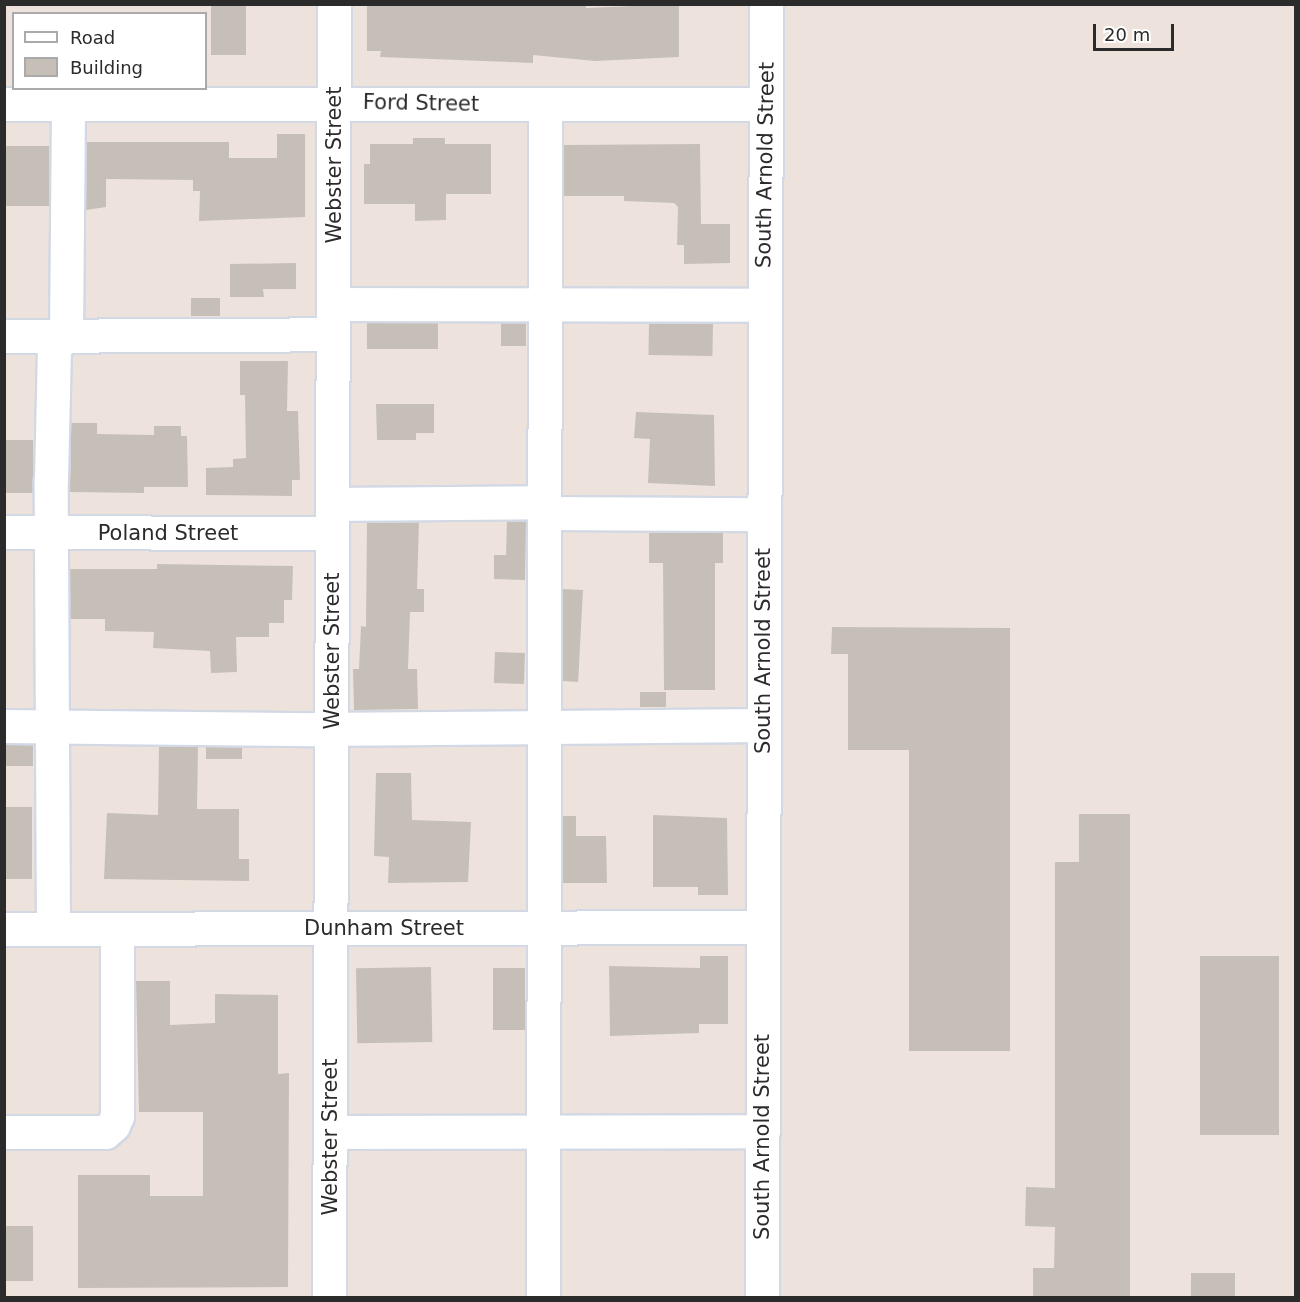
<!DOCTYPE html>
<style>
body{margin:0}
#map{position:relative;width:1300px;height:1302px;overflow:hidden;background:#ede3dc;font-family:"DejaVu Sans",sans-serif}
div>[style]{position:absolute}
.building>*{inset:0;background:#c6bfb8;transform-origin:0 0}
.roads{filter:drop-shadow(2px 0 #d2d8e4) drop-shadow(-2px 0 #d2d8e4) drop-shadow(0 2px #d2d8e4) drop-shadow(0 -2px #d2d8e4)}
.minor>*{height:33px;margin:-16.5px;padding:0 16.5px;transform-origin:16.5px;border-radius:16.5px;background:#fff}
span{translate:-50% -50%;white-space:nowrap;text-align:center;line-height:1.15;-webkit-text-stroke:4.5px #fff;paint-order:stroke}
.street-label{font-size:21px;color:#2b2b2b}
.frame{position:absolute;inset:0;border:6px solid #2b2b2b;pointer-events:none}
.legend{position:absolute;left:12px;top:12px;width:195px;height:78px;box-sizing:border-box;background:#fff;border:2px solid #aaa;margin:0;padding:8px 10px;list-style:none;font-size:18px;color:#2b2b2b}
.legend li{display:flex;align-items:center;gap:12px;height:30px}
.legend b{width:30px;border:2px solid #aaa}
.scale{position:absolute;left:1093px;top:24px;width:81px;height:27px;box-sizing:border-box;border:3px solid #2b2b2b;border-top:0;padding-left:8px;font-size:18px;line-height:21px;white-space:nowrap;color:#2b2b2b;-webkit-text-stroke:4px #fff;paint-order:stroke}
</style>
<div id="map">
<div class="building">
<div style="left:211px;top:4px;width:35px;height:51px"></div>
<div style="clip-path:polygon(367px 4px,586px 4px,586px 8px,679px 4px,679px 57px,595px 61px,533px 55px,533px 63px,380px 57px,381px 51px,367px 51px)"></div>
<div style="clip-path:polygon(277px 134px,305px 134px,305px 217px,199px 221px,200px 191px,193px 191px,193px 180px,106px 179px,106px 207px,86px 210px,86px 142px,229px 142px,229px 158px,277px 158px)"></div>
<div style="clip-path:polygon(413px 138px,445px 138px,445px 144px,491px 144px,491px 194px,446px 194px,446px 220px,415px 221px,415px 204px,364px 204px,364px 164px,370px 164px,370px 144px,413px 144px)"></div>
<div style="clip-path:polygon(700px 144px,701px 224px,730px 224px,730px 263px,684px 264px,684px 245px,677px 245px,678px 207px,674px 203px,624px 201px,624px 196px,564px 196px,564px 145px)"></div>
<div style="left:4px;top:146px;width:45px;height:60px"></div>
<div style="clip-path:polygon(296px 263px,296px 289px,263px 289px,264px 297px,230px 297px,230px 264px)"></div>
<div style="left:191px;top:298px;width:29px;height:18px"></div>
<div style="left:367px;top:323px;width:71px;height:26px"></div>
<div style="left:501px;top:323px;width:25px;height:23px"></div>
<div style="left:649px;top:323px;width:64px;height:32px;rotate:1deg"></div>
<div style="clip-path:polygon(240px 361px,288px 361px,287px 411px,298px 411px,300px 480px,292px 480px,292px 496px,206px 495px,206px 468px,233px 467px,233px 459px,246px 458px,245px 395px,240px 395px)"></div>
<div style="clip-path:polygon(376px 404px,434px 404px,434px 433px,416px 433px,416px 440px,377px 440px)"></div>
<div style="clip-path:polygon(636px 412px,714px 415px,715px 486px,648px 483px,650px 439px,634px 438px)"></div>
<div style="clip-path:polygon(71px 423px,97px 423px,97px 434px,154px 435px,154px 426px,181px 426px,181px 436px,187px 436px,188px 487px,144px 487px,144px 493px,70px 492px)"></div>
<div style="left:4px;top:440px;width:29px;height:53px"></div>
<div style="clip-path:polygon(507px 521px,526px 521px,525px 580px,494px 579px,494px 555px,506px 555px)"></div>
<div style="clip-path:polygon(367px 522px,419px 522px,417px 589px,424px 589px,424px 612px,410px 612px,408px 669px,417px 669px,418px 709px,354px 710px,353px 669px,359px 669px,361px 626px,366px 627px)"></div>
<div style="clip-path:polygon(649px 532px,723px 533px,723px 563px,715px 563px,715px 690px,664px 690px,663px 563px,649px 563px)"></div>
<div style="clip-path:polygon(157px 564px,293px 566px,292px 600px,284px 600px,284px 623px,269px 623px,269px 637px,236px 637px,237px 672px,211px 673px,210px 651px,153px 648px,154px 632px,105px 631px,105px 619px,70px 619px,70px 569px,157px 569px)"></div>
<div style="left:563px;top:589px;width:20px;height:92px;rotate:3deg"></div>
<div style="clip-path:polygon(832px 627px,1010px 628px,1010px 1051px,909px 1051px,909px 750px,848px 750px,848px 654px,831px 654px)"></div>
<div style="left:495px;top:652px;width:30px;height:31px;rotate:2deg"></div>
<div style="left:640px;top:692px;width:26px;height:15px"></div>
<div style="left:4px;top:745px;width:29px;height:21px"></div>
<div style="clip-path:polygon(159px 746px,198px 747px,197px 809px,239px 809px,239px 859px,249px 859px,249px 881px,104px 879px,107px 813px,158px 815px)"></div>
<div style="left:206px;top:747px;width:36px;height:12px"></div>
<div style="clip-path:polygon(376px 773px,411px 773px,412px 820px,471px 822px,468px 882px,388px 883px,389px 857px,374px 856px)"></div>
<div style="left:4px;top:807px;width:28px;height:72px"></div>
<div style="clip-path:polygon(1079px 814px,1130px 814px,1130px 1298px,1033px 1298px,1033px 1268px,1054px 1268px,1055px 1227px,1025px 1226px,1026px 1187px,1055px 1188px,1055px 862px,1079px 862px)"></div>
<div style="clip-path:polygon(653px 815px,727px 818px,728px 895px,698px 895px,698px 887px,653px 887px)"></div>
<div style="clip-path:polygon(563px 816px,576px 816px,576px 836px,606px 836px,607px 883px,562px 883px)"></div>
<div style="clip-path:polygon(700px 956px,728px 956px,728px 1024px,699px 1024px,699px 1033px,610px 1036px,609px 966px,700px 968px)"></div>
<div style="left:1200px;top:956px;width:79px;height:179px"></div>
<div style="left:431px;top:967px;width:75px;height:75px;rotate:89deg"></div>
<div style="left:493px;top:968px;width:32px;height:62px"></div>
<div style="clip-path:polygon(136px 981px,170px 981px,170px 1025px,215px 1023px,215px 994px,278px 995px,278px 1074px,289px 1073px,288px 1287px,78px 1288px,78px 1175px,150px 1175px,150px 1196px,203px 1196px,203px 1112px,139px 1112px)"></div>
<div style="left:33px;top:1226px;width:55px;height:29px;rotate:90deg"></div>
<div style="left:1191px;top:1273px;width:44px;height:25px"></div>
</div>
<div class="roads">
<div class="minor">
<div style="left:4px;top:104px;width:762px"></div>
<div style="left:333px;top:304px;width:430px;rotate:0.1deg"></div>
<div style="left:4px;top:336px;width:329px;rotate:-0.3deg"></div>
<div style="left:332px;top:504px;width:211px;rotate:-0.5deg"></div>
<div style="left:544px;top:513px;width:218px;rotate:0.3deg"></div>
<div style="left:4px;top:532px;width:328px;rotate:0.2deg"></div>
<div style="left:4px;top:726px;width:311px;rotate:0.6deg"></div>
<div style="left:315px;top:729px;width:449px;rotate:-0.5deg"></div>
<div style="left:4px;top:929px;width:759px;rotate:-0.15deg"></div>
<div style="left:53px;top:929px;width:450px;rotate:-90.3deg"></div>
<div style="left:51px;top:479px;width:134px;rotate:-88.7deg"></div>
<div style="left:54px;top:345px;width:14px;rotate:-34deg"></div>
<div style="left:66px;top:337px;width:233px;rotate:-89.5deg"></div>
<div style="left:4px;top:1132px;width:101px"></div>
<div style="left:105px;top:1132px;width:11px;rotate:-41deg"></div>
<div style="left:113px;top:1125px;width:10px;rotate:-66deg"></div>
<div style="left:117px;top:1116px;width:187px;rotate:-90deg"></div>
<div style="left:330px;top:1132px;width:433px;rotate:-0.1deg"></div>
<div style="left:329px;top:1298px;width:1294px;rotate:-89.78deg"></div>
<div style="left:543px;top:1298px;width:1193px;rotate:-89.9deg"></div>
<div style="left:762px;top:1298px;width:1294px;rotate:-89.82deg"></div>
</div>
</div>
<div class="street-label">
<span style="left:421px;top:103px;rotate:1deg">Ford Street</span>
<span style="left:334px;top:165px;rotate:-90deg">Webster Street</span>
<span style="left:765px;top:165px;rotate:-89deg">South Arnold Street</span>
<span style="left:168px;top:533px">Poland Street</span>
<span style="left:332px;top:651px;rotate:-90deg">Webster Street</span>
<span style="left:763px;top:651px;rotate:-90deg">South Arnold Street</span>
<span style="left:384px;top:928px">Dunham Street</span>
<span style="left:330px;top:1137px;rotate:-90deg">Webster Street</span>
<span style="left:762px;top:1137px;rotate:-90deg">South Arnold Street</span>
</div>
<div class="frame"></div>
<ul class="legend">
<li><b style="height:8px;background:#fff"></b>Road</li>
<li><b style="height:16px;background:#c6bfb8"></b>Building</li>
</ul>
<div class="scale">20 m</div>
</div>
